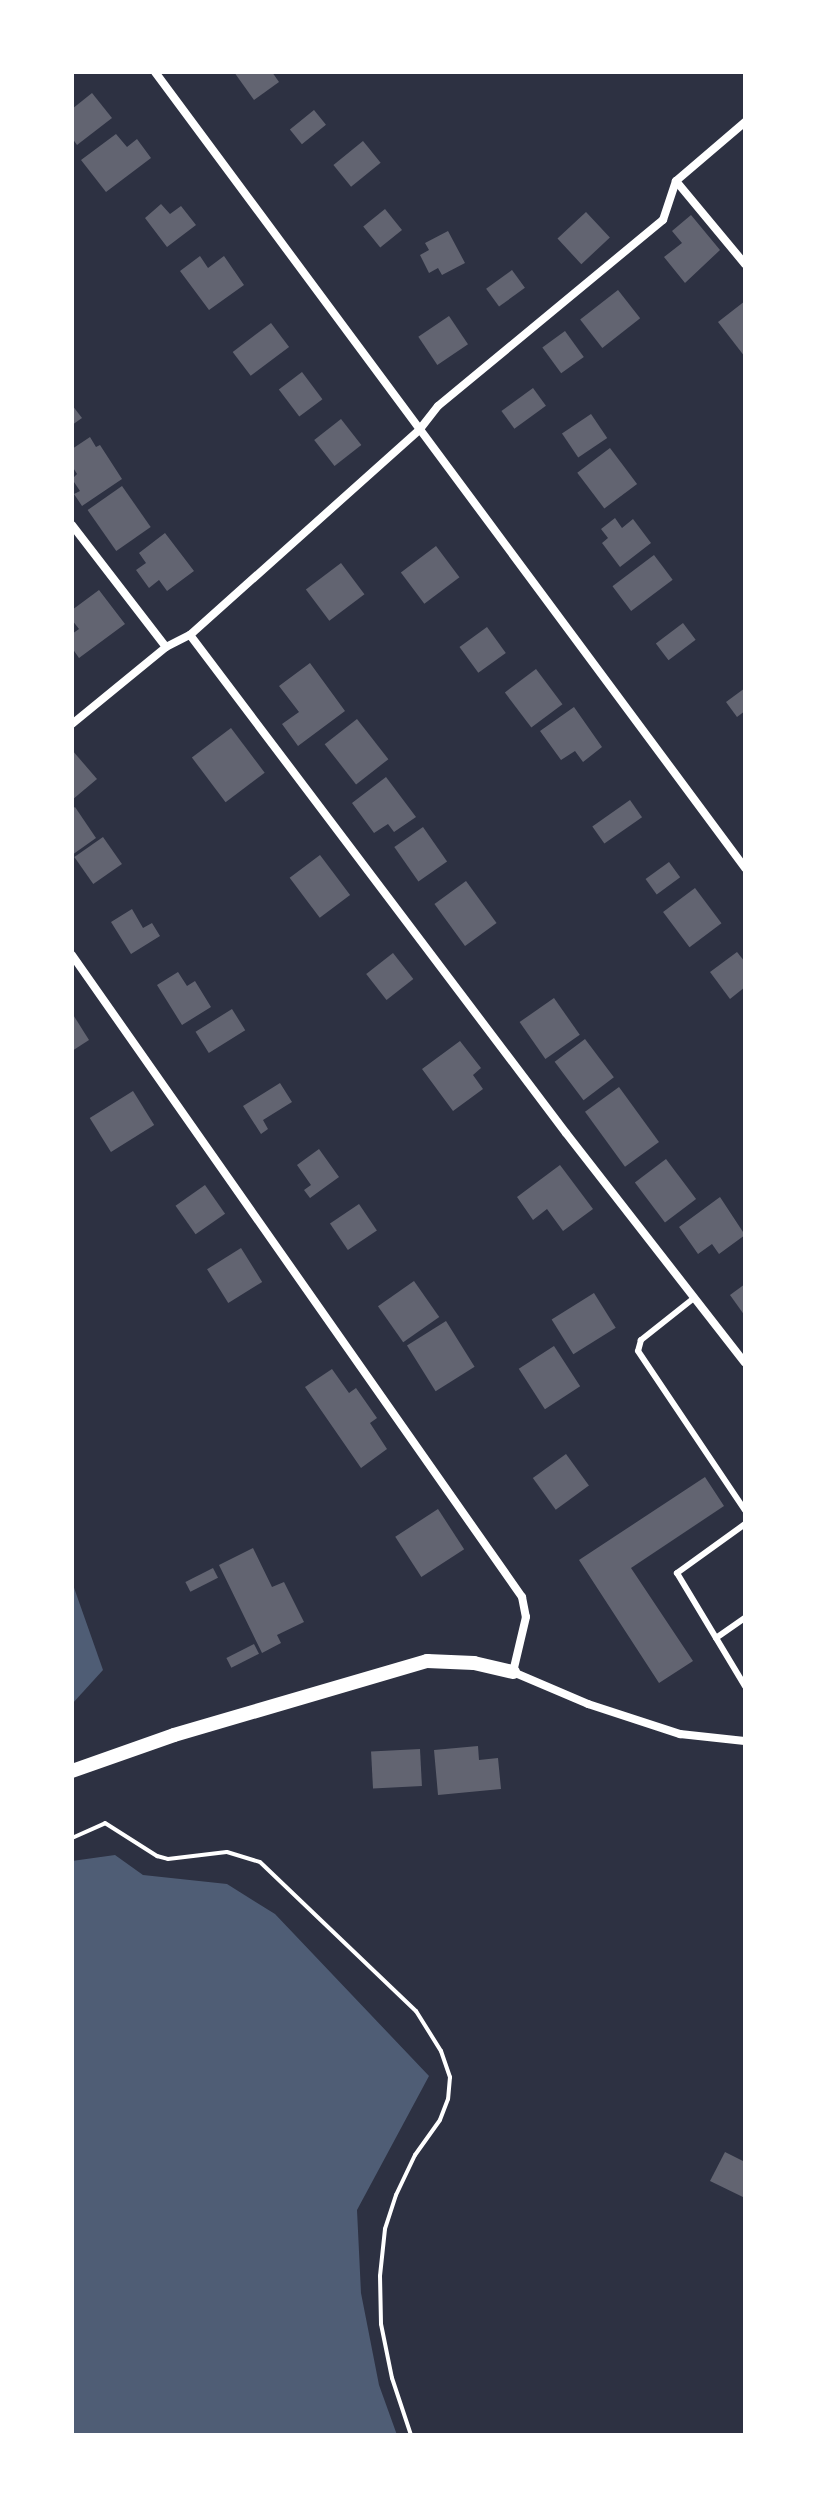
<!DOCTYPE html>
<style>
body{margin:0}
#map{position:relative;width:817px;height:2507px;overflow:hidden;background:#2d3142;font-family:"Fira Sans",sans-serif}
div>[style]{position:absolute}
.water>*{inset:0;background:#4f5d75}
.building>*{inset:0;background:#626471;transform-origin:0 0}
.path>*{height:4px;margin:-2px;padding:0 2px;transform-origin:2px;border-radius:2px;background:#fff}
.service>*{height:6px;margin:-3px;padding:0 3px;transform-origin:3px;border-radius:3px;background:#fff}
.minor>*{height:8px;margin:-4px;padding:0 4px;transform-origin:4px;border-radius:4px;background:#fff}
.tertiary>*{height:14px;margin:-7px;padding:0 7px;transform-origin:7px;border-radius:7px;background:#fff}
span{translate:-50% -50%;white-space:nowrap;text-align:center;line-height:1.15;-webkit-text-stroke:6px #fff;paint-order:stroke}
.frame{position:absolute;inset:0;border:74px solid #fff;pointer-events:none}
</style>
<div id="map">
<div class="water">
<div style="clip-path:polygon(72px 1582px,103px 1670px,72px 1704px)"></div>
<div style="clip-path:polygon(115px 1855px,143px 1875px,227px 1884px,275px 1914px,429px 2076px,357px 2210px,361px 2293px,379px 2385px,397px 2435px,72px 2435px,72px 1861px)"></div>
</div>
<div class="building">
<div style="clip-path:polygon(234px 72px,272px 72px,279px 82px,254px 100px)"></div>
<div style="clip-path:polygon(92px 93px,112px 118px,77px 145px,72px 138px,72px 109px)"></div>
<div style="left:314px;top:110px;width:19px;height:31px;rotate:51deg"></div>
<div style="clip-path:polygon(116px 134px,127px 147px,137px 139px,151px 158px,106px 192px,81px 160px)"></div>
<div style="left:363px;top:141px;width:28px;height:38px;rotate:51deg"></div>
<div style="clip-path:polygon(161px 204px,170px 214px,181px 206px,196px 225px,167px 247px,145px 218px)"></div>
<div style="left:385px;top:209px;width:27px;height:28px;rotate:51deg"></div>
<div style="left:586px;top:212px;width:35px;height:39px;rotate:47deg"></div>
<div style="clip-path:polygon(691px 215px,720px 250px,685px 283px,664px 257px,682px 243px,672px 231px)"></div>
<div style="clip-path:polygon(448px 231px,465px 263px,442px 275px,438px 268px,429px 273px,420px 255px,429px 250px,425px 243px)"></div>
<div style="clip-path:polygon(200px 256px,208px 268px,224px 256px,244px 285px,209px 310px,180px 271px)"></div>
<div style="left:512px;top:270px;width:22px;height:32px;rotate:54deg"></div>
<div style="left:618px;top:290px;width:36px;height:48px;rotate:52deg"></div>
<div style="clip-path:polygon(745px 301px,745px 357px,718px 322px)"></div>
<div style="left:449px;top:316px;width:34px;height:37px;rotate:56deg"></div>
<div style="left:271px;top:323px;width:30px;height:48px;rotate:53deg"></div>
<div style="left:565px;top:331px;width:32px;height:28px;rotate:54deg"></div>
<div style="left:302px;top:372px;width:34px;height:29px;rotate:53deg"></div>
<div style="left:533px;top:388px;width:22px;height:39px;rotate:54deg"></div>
<div style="clip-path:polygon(72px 405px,82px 418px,72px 425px)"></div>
<div style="left:591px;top:414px;width:29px;height:35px;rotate:56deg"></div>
<div style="left:341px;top:419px;width:33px;height:34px;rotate:52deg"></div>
<div style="clip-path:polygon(90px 437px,96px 447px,100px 445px,122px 479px,82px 506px,74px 494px,80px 491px,72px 479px,77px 474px,72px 466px,72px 449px)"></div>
<div style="left:610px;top:448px;width:45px;height:41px;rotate:53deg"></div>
<div style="left:122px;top:486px;width:50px;height:42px;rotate:55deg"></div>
<div style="clip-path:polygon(615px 518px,622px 528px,633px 519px,651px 543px,620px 567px,602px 543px,608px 538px,601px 529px)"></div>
<div style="clip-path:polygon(165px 533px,194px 571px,167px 591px,159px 580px,149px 588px,136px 570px,146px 563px,139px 553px)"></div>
<div style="left:436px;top:546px;width:39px;height:44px;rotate:53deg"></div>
<div style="left:654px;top:555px;width:31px;height:52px;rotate:53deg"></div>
<div style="left:341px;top:563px;width:39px;height:44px;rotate:53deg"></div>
<div style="clip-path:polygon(99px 590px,125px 624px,79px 658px,72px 648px,72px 634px,79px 629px,72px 620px,72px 610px)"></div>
<div style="left:683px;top:623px;width:21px;height:34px;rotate:53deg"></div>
<div style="left:487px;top:627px;width:32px;height:34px;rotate:54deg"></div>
<div style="clip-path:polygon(310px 663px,345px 711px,298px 746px,282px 724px,299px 712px,279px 686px)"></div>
<div style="left:536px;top:669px;width:44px;height:39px;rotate:53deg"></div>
<div style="clip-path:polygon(745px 688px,745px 711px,737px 717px,726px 702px)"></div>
<div style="clip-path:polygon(574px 707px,602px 747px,583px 762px,575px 751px,561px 760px,540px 731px)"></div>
<div style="left:357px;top:719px;width:51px;height:41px;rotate:52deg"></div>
<div style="left:231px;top:728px;width:56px;height:49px;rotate:53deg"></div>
<div style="clip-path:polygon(72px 750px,97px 779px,72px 800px)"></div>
<div style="clip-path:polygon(386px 777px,416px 817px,394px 832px,388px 824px,374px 833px,352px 803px)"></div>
<div style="left:630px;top:800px;width:21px;height:46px;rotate:55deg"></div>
<div style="clip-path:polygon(75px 807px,96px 838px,72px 855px,72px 809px)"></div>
<div style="left:423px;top:827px;width:42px;height:35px;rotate:55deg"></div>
<div style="left:103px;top:837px;width:33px;height:35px;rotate:55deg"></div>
<div style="left:320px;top:855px;width:50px;height:38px;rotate:53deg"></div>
<div style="left:669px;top:862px;width:19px;height:29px;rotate:54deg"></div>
<div style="left:466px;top:881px;width:52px;height:39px;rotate:54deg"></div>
<div style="left:695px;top:888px;width:44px;height:40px;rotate:53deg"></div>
<div style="clip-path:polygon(132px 909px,143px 928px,152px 923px,160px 936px,131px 954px,111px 922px)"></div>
<div style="clip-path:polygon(737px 952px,745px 962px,745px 987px,730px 999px,710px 972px)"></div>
<div style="left:393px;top:953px;width:33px;height:34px;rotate:52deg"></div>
<div style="clip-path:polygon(178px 972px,187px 986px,195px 981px,211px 1007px,182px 1025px,157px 985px)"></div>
<div style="left:554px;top:998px;width:45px;height:42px;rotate:55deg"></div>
<div style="left:232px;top:1009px;width:25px;height:43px;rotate:58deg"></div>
<div style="clip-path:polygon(72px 1013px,89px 1040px,72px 1051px)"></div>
<div style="left:585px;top:1039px;width:48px;height:38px;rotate:53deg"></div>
<div style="clip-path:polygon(460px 1041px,481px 1068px,473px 1075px,483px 1089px,453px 1111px,422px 1069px)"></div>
<div style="clip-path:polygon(280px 1083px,292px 1102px,263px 1120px,268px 1129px,261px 1134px,243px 1106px)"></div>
<div style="left:619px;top:1087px;width:68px;height:42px;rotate:54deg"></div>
<div style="left:133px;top:1091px;width:40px;height:51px;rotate:58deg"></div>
<div style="clip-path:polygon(319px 1149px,339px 1177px,310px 1198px,304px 1190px,311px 1185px,297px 1165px)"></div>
<div style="left:666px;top:1159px;width:50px;height:39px;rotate:53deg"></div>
<div style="clip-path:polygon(560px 1165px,593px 1209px,563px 1231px,547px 1209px,533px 1220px,517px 1197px)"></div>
<div style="left:205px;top:1185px;width:35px;height:36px;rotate:55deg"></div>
<div style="clip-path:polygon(720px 1197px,745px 1235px,719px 1254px,712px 1244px,698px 1254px,679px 1227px)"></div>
<div style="left:359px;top:1204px;width:32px;height:35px;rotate:56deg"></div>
<div style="left:241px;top:1248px;width:40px;height:40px;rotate:58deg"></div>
<div style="left:414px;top:1281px;width:44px;height:44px;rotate:55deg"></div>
<div style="clip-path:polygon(745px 1284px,745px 1316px,730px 1295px)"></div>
<div style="left:594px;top:1293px;width:41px;height:50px;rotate:58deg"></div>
<div style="left:446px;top:1321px;width:54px;height:46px;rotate:58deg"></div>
<div style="left:554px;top:1346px;width:48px;height:42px;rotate:57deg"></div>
<div style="clip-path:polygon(332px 1369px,349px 1393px,356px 1388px,377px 1418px,370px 1423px,387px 1449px,361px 1468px,305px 1387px)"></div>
<div style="left:566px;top:1454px;width:39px;height:41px;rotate:54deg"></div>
<div style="clip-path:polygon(705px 1477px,724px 1506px,631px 1568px,693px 1661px,659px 1683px,579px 1560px)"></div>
<div style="left:438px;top:1509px;width:48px;height:51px;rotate:57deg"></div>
<div style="clip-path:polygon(253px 1548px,272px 1587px,284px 1582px,304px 1622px,277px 1635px,281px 1643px,262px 1653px,219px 1565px)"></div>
<div style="left:213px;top:1568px;width:11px;height:31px;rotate:63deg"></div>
<div style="left:254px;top:1644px;width:11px;height:31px;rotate:63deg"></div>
<div style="clip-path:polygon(478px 1746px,479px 1760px,498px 1758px,501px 1789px,438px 1795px,434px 1750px)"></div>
<div style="left:420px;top:1749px;width:37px;height:49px;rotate:87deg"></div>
<div style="clip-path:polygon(725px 2152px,745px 2162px,745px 2198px,710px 2181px)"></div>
</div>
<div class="path">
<div style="left:72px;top:1838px;width:36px;rotate:-24deg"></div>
<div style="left:105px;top:1823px;width:62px;rotate:32.4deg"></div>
<div style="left:157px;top:1856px;width:11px;rotate:15deg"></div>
<div style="left:168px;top:1859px;width:59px;rotate:-6.8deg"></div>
<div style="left:227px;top:1852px;width:34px;rotate:17deg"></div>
<div style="left:260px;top:1862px;width:216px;rotate:43.7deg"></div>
<div style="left:416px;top:2011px;width:47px;rotate:58deg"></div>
<div style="left:441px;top:2051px;width:28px;rotate:71deg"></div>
<div style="left:450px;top:2077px;width:22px;rotate:95deg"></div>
<div style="left:448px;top:2099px;width:22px;rotate:111deg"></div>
<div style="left:440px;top:2120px;width:43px;rotate:125.5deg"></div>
<div style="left:415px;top:2155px;width:44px;rotate:115.4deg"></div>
<div style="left:396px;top:2195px;width:36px;rotate:108deg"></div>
<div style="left:385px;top:2229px;width:47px;rotate:96.1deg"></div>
<div style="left:380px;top:2276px;width:48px;rotate:88.8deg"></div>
<div style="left:381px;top:2324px;width:55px;rotate:78.5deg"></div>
<div style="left:392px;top:2378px;width:60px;rotate:71.6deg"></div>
</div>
<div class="service">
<div style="left:694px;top:1298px;width:68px;rotate:141.6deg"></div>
<div style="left:641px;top:1340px;width:11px;rotate:105deg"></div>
<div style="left:638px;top:1351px;width:192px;rotate:56.1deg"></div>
<div style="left:745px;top:1524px;width:84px;rotate:144.2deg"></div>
<div style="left:677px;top:1573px;width:132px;rotate:59deg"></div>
<div style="left:716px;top:1638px;width:35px;rotate:-35deg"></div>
</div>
<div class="minor">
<div style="left:155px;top:72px;width:991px;rotate:53.45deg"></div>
<div style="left:676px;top:181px;width:108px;rotate:50.3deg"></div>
<div style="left:72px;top:525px;width:154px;rotate:52.4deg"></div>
<div style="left:190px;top:635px;width:624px;rotate:52.95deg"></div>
<div style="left:566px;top:1133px;width:291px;rotate:52.1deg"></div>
<div style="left:72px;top:724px;width:122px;rotate:-39.3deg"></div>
<div style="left:166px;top:647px;width:27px;rotate:-27deg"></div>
<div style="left:190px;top:635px;width:309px;rotate:-41.8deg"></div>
<div style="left:420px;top:429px;width:29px;rotate:-52deg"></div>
<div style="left:438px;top:406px;width:292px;rotate:-39.6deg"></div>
<div style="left:663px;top:220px;width:41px;rotate:-71.6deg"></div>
<div style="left:676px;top:181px;width:91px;rotate:-40.5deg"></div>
<div style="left:72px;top:955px;width:784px;rotate:54.97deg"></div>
<div style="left:522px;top:1597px;width:20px;rotate:79deg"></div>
<div style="left:526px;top:1617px;width:57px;rotate:103.3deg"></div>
<div style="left:513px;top:1672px;width:82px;rotate:23.1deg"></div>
<div style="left:588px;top:1704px;width:97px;rotate:18.1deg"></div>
<div style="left:680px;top:1734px;width:65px;rotate:6.1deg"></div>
</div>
<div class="tertiary">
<div style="left:72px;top:1771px;width:108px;rotate:-19.4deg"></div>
<div style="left:174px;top:1735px;width:264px;rotate:-16.3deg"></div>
<div style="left:427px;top:1661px;width:47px;rotate:2.4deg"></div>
<div style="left:474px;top:1663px;width:40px;rotate:13deg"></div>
</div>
<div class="frame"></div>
</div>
